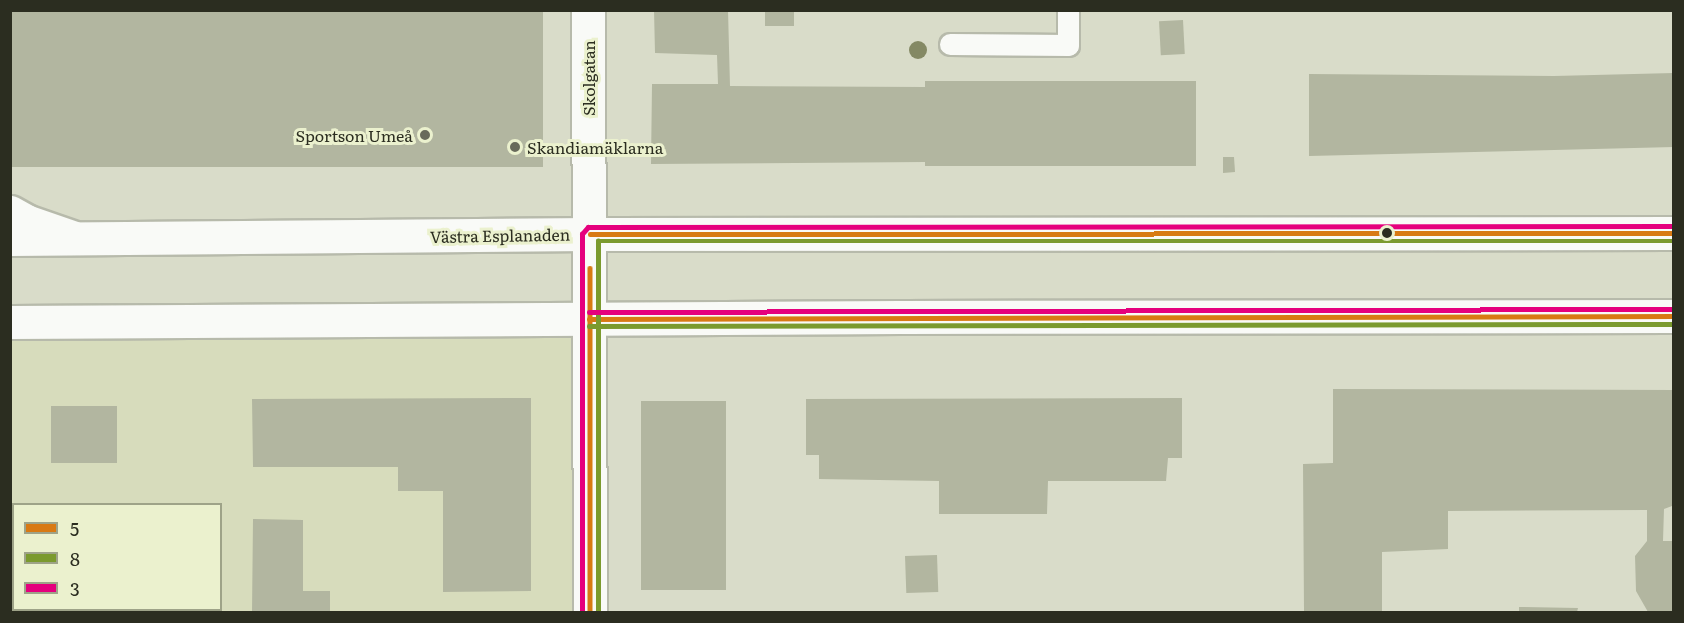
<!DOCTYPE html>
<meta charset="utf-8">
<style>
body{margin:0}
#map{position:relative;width:1684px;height:623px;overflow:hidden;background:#d9dcc9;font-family:Literata,serif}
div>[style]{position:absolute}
.built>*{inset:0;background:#d7dcbc}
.green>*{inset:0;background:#cad0a5;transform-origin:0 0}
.building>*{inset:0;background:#b2b6a0;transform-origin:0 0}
.roads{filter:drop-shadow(2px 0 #b7baab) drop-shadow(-2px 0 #b7baab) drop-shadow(0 2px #b7baab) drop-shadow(0 -2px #b7baab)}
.lane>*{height:21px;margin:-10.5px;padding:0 10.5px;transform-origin:10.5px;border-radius:10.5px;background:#f9faf7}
.street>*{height:33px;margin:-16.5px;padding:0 16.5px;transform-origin:16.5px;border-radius:16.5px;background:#f9faf7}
.secondary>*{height:33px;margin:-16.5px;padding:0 16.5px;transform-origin:16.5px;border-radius:16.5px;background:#f9faf7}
.bus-1>*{height:4.5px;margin:-2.25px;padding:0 2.25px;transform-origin:2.25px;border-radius:2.25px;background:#d87a14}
.bus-2>*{height:4.5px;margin:-2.25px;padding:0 2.25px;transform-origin:2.25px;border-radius:2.25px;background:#7b9a2e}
.bus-3>*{height:4.5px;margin:-2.25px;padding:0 2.25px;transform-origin:2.25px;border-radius:2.25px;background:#e5007d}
.trees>*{width:18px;height:18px;margin:-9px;border-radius:50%;background:#848964}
.dots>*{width:16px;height:16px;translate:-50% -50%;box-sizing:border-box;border:3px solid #ebf1ce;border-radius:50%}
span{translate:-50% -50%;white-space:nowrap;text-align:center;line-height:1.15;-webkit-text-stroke:6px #ebf1ce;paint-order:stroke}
.street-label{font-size:16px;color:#2b2d20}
.poi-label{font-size:16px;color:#2b2d20}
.right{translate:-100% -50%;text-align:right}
.left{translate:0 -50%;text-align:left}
.frame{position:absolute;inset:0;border:12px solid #2b2d20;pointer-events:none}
.legend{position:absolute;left:12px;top:503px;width:210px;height:108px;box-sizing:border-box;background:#ebf1ce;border:2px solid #9ea388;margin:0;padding:8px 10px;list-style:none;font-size:18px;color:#2b2d20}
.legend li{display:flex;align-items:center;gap:12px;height:30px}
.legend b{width:30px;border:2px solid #9ea388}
</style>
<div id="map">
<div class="built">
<div style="clip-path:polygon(evenodd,589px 319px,590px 612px,11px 612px,10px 322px,589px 319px,14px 504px,220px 504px,220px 610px,14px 610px,14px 504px)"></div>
</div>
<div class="green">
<div style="left:11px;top:521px;width:3px;height:67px"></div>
</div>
<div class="building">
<div style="left:10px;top:10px;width:533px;height:157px"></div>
<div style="clip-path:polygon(654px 10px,728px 10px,730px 86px,925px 87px,925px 81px,1196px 81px,1196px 166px,925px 166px,925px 162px,651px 164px,652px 84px,718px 84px,717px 55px,655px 53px)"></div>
<div style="left:765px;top:10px;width:29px;height:16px"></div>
<div style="left:1183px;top:20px;width:34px;height:24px;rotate:87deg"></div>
<div style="clip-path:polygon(1674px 73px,1674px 147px,1309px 156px,1309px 74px,1554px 76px)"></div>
<div style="clip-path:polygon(1223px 157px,1234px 157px,1235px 172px,1223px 173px)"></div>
<div style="clip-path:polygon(1333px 389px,1674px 390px,1672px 506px,1664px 509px,1663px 541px,1674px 541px,1674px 611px,1648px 612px,1636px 591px,1635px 556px,1647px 541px,1647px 510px,1448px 511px,1448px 549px,1382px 552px,1382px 612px,1304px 612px,1303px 464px,1333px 463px)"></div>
<div style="clip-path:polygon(531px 398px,531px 591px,443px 592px,443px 491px,398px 491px,398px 467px,253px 467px,252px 399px)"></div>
<div style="clip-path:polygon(1182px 398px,1182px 458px,1168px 458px,1166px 481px,1048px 481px,1047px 514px,939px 514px,939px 481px,819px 479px,819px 455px,806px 455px,806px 399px)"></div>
<div style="left:641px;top:401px;width:85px;height:189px"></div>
<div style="left:117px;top:406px;width:57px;height:66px;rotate:90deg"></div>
<div style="clip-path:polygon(253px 519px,303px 520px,303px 591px,330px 591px,330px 612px,252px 612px)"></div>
<div style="left:937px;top:555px;width:37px;height:32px;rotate:88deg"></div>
<div style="clip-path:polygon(10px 591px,14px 591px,14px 610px,140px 610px,140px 612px,10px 612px)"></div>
<div style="clip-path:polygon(1519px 607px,1578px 608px,1577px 612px,1519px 612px)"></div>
</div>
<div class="roads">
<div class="lane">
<div style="left:950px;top:44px;width:118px;rotate:0.5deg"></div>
<div style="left:1068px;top:45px;width:35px;rotate:-90deg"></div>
</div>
<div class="street">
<div style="left:588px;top:10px;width:602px;rotate:89.81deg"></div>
<div style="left:10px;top:212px;width:18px;rotate:29deg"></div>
<div style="left:26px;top:221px;width:49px;rotate:19.2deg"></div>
</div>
<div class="secondary">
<div style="left:10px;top:239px;width:580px;rotate:-0.49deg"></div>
<div style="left:590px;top:234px;width:1084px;rotate:-0.05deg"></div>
<div style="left:10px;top:322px;width:890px;rotate:-0.32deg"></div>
<div style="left:900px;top:317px;width:774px;rotate:-0.07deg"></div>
</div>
</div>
<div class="bus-1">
<div style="left:590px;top:234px;width:1084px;rotate:-0.05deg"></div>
<div style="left:590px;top:268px;width:344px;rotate:90deg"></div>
<div style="left:589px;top:319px;width:1085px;rotate:-0.16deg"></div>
</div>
<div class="bus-2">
<div style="left:589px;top:326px;width:1085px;rotate:-0.11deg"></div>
<div style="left:598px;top:612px;width:371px;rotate:-90deg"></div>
<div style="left:598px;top:241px;width:1076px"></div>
</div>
<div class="bus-3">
<div style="left:589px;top:312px;width:1085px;rotate:-0.16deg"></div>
<div style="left:582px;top:612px;width:378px;rotate:-90deg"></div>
<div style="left:582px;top:234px;width:9px;rotate:-49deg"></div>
<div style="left:588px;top:227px;width:1086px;rotate:-0.05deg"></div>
</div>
<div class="trees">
<div style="left:918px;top:50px"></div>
</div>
<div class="dots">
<div style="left:425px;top:135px;background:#686a5b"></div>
<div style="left:515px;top:147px;background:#686a5b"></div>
<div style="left:1387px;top:233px;background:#2b2d20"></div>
</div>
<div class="street-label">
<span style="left:588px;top:78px;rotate:-90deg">Skolgatan</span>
<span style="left:500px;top:235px;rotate:-1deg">Västra Esplanaden</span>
</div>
<div class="poi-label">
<span class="right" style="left:413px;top:135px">Sportson Umeå</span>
<span class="left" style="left:527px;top:147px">Skandiamäklarna</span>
</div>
<div class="frame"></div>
<ul class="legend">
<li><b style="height:8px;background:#d87a14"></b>5</li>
<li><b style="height:8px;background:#7b9a2e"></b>8</li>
<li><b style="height:8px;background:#e5007d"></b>3</li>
</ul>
</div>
